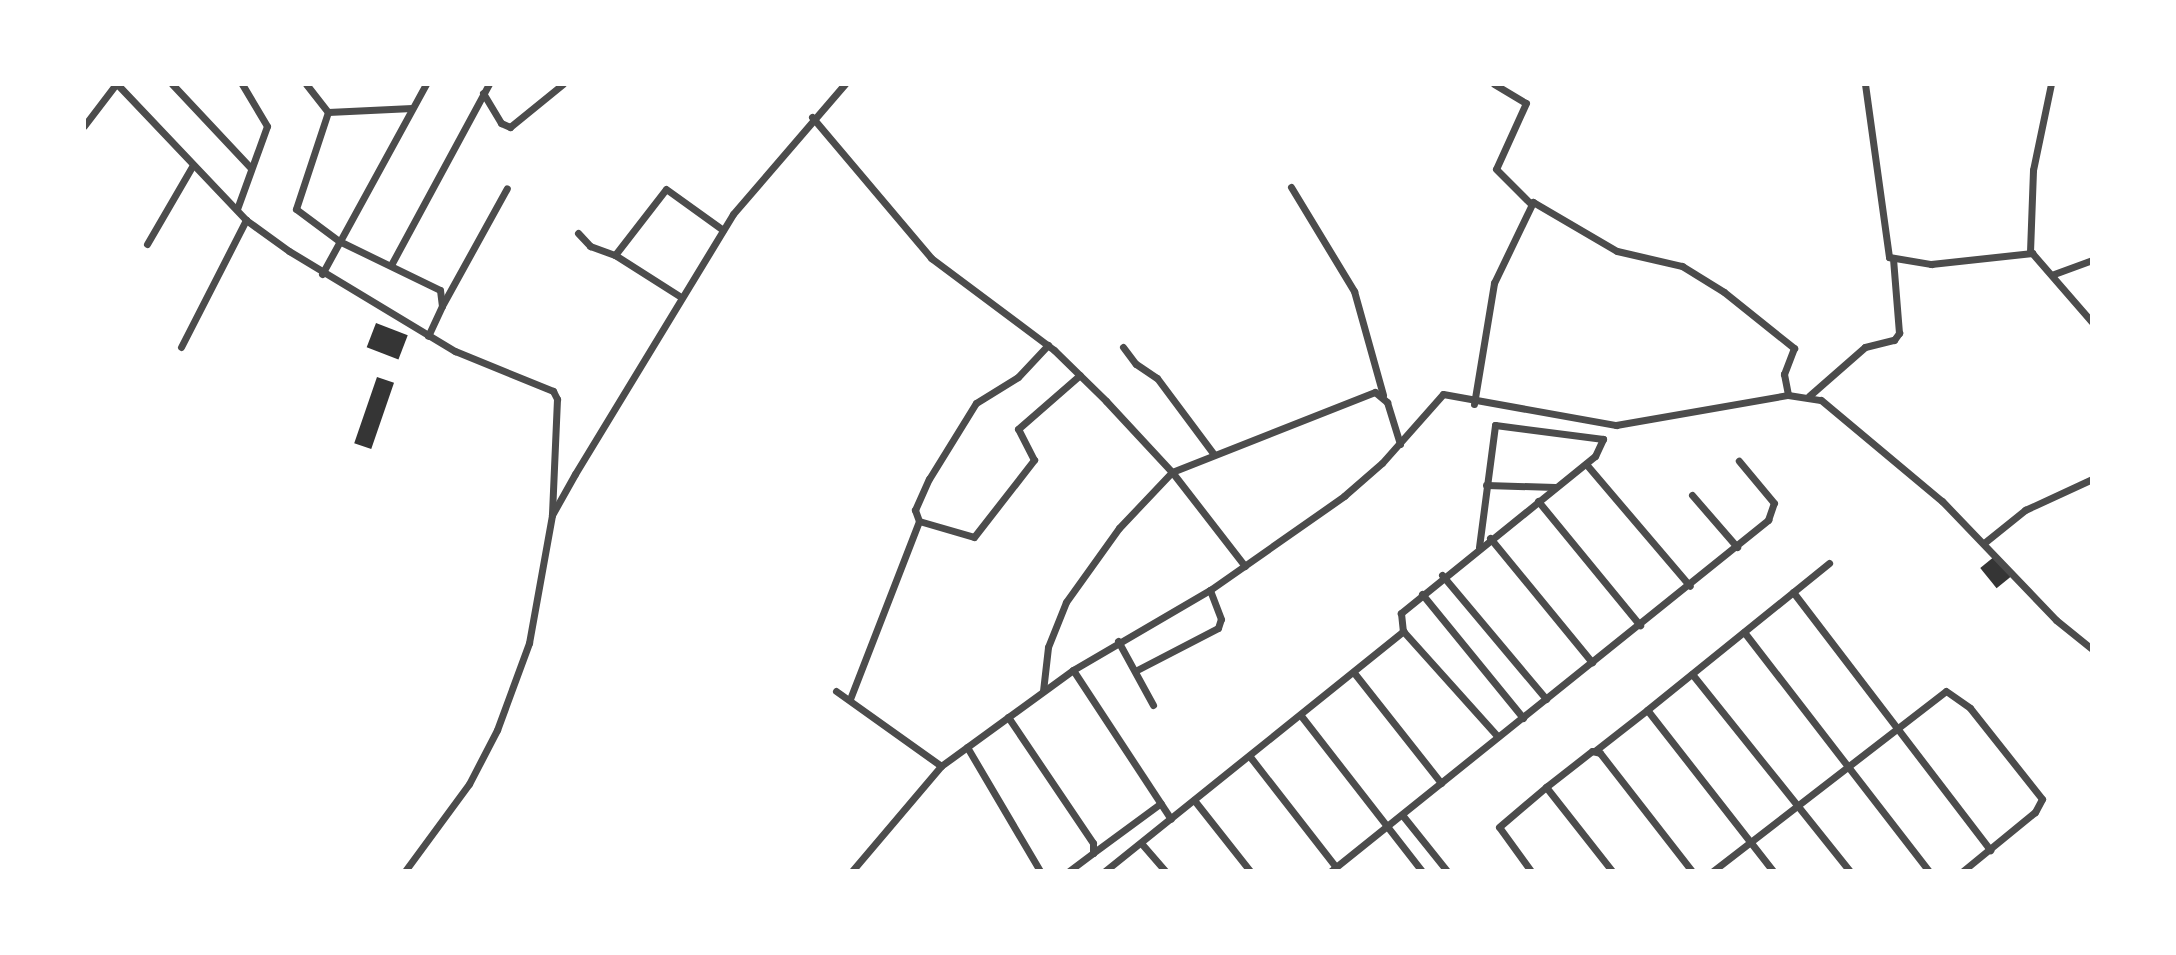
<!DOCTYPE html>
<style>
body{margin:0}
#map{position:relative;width:2176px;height:955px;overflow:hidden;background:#fff;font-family:"PT Sans",sans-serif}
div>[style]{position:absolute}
.building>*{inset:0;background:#353535;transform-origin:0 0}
.minor>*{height:7px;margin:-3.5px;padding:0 3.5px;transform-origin:3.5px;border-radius:3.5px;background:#4c4c4c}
span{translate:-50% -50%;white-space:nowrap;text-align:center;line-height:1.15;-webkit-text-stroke:6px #fff;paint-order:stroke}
.frame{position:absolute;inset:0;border:86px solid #fff;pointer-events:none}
</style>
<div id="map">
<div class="building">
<div style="left:376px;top:323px;width:34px;height:26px;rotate:21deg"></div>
<div style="left:377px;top:377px;width:18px;height:70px;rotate:19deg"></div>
<div style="left:1995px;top:556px;width:26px;height:19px;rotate:51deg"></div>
</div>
<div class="minor">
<div style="left:117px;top:84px;width:187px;rotate:46.5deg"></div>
<div style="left:246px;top:220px;width:53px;rotate:35.8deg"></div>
<div style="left:289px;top:251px;width:194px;rotate:31.1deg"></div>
<div style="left:455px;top:351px;width:106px;rotate:22.2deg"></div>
<div style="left:553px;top:391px;width:9px;rotate:63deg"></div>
<div style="left:557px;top:399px;width:116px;rotate:92.5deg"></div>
<div style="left:172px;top:84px;width:115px;rotate:46.8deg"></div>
<div style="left:306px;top:84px;width:36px;rotate:52deg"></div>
<div style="left:328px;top:112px;width:84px;rotate:-2.7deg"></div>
<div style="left:1494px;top:84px;width:37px;rotate:31deg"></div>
<div style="left:1526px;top:103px;width:72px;rotate:114.4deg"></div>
<div style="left:1496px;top:169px;width:49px;rotate:45deg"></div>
<div style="left:1865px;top:84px;width:175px;rotate:82.1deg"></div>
<div style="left:1889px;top:257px;width:43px;rotate:9.5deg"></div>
<div style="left:1931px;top:264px;width:102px;rotate:-6.2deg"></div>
<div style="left:2032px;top:253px;width:91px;rotate:49deg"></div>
<div style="left:483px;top:93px;width:35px;rotate:59deg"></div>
<div style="left:501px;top:123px;width:10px;rotate:24deg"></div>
<div style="left:510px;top:127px;width:68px;rotate:-39.1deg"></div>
<div style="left:328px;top:112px;width:102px;rotate:108.3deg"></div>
<div style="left:296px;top:209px;width:54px;rotate:36.7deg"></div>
<div style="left:339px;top:241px;width:112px;rotate:25.9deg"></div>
<div style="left:440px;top:290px;width:16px;rotate:83deg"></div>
<div style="left:442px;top:306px;width:33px;rotate:115deg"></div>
<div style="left:812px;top:117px;width:185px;rotate:49.8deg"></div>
<div style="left:931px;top:258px;width:154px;rotate:36.8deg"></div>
<div style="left:1054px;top:350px;width:73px;rotate:44.4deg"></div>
<div style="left:1106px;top:401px;width:97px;rotate:47.1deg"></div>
<div style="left:1172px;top:472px;width:119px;rotate:52.2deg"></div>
<div style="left:84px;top:126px;width:53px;rotate:-52.7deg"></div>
<div style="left:1291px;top:187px;width:122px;rotate:58.8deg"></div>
<div style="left:1354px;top:291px;width:108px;rotate:74.4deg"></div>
<div style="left:237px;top:209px;width:88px;rotate:-70.1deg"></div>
<div style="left:267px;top:126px;width:49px;rotate:-120.8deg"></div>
<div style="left:578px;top:233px;width:18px;rotate:47deg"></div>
<div style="left:590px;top:246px;width:27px;rotate:20deg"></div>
<div style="left:615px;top:255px;width:83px;rotate:-52.3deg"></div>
<div style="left:666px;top:189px;width:70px;rotate:35.7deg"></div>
<div style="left:147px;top:244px;width:91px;rotate:-59.8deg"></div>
<div style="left:2030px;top:252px;width:82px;rotate:-87.9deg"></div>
<div style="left:2033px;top:170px;width:88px;rotate:-78.2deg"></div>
<div style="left:615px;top:255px;width:78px;rotate:32.5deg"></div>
<div style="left:391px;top:265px;width:206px;rotate:-61.6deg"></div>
<div style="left:322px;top:274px;width:217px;rotate:-61.3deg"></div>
<div style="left:2054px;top:274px;width:40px;rotate:-20.2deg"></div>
<div style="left:443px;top:304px;width:132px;rotate:-61.1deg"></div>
<div style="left:181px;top:347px;width:143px;rotate:-62.9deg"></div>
<div style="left:1123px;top:347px;width:21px;rotate:53deg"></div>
<div style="left:1136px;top:364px;width:25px;rotate:34deg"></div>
<div style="left:1157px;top:378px;width:94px;rotate:53.3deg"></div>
<div style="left:1809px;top:396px;width:74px;rotate:-41.2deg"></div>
<div style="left:1865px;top:347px;width:30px;rotate:-14deg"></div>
<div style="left:1894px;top:340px;width:9px;rotate:-54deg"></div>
<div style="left:1899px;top:333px;width:74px;rotate:-94.6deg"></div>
<div style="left:1474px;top:404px;width:123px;rotate:-80.6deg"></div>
<div style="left:1494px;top:283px;width:90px;rotate:-64.3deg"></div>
<div style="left:1533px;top:202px;width:97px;rotate:30.3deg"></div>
<div style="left:1617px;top:251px;width:67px;rotate:13deg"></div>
<div style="left:1682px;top:266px;width:49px;rotate:31.8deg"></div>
<div style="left:1724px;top:292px;width:90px;rotate:38.7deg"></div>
<div style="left:1794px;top:348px;width:28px;rotate:111deg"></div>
<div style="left:1784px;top:374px;width:21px;rotate:79deg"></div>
<div style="left:1586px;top:464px;width:160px;rotate:49.6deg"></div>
<div style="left:1486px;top:485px;width:69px;rotate:1.7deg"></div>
<div style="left:1692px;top:495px;width:69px;rotate:49.1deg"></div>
<div style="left:1538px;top:501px;width:161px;rotate:50.6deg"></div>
<div style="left:919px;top:521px;width:57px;rotate:16.2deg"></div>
<div style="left:974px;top:537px;width:98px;rotate:-52.1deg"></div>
<div style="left:1034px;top:460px;width:35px;rotate:-117deg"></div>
<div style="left:1018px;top:429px;width:82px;rotate:-41.1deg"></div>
<div style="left:1490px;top:538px;width:161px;rotate:50.6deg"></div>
<div style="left:1984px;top:543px;width:53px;rotate:-38.8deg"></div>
<div style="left:2025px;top:510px;width:74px;rotate:-24.8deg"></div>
<div style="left:1479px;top:547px;width:123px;rotate:-82.5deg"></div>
<div style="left:1495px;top:425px;width:109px;rotate:7.4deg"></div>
<div style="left:1603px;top:439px;width:19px;rotate:115deg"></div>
<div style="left:1595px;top:456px;width:250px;rotate:141deg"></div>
<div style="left:1401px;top:613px;width:18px;rotate:84deg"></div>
<div style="left:1403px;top:631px;width:142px;rotate:48.1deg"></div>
<div style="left:1442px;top:575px;width:162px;rotate:50deg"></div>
<div style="left:1793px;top:592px;width:325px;rotate:52.6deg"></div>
<div style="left:1422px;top:594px;width:160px;rotate:50.8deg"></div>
<div style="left:1744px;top:632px;width:302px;rotate:52.3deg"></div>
<div style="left:1118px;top:641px;width:73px;rotate:61.3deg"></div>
<div style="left:1073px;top:670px;width:178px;rotate:56.7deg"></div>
<div style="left:1137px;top:670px;width:91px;rotate:-27.4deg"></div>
<div style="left:1218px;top:628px;width:9px;rotate:-72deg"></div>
<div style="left:1221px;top:619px;width:31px;rotate:-111deg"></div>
<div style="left:1355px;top:674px;width:139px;rotate:51.7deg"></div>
<div style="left:1692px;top:674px;width:253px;rotate:51.3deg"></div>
<div style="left:836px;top:691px;width:129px;rotate:35.5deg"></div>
<div style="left:1043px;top:691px;width:44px;rotate:-83.5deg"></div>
<div style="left:1048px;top:647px;width:48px;rotate:-68.2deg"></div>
<div style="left:1066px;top:602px;width:91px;rotate:-54.4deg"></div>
<div style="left:1119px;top:528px;width:77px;rotate:-46.6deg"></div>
<div style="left:1172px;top:472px;width:218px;rotate:-21.5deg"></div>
<div style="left:1375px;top:392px;width:16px;rotate:40deg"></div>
<div style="left:1387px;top:402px;width:44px;rotate:72.8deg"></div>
<div style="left:850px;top:699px;width:191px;rotate:-68.8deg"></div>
<div style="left:919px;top:521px;width:12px;rotate:-110deg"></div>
<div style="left:915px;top:510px;width:34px;rotate:-66deg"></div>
<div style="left:929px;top:479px;width:89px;rotate:-58.3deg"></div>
<div style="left:976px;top:403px;width:49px;rotate:-31.8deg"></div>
<div style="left:1018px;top:377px;width:44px;rotate:-46.8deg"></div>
<div style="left:1008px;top:717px;width:152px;rotate:56deg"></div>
<div style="left:1093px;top:843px;width:10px;rotate:90deg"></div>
<div style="left:1093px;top:853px;width:30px;rotate:143deg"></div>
<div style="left:1302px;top:717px;width:195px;rotate:52.1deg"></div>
<div style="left:967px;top:747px;width:144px;rotate:59.5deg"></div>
<div style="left:1596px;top:750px;width:65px;rotate:-38.1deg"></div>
<div style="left:1251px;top:758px;width:138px;rotate:52.1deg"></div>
<div style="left:1546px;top:787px;width:58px;rotate:-38deg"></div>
<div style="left:1592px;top:751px;width:8px;rotate:14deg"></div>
<div style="left:1600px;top:753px;width:150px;rotate:52.1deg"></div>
<div style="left:1194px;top:800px;width:90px;rotate:51.7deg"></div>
<div style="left:1403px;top:816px;width:70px;rotate:51.3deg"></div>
<div style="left:1141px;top:843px;width:37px;rotate:49deg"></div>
<div style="left:1093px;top:853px;width:84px;rotate:-36.3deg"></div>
<div style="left:405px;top:871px;width:108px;rotate:-53.7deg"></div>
<div style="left:469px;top:784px;width:61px;rotate:-62.6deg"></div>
<div style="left:497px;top:730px;width:93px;rotate:-69.8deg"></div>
<div style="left:529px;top:643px;width:130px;rotate:-79.8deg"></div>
<div style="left:552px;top:515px;width:47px;rotate:-60.7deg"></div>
<div style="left:575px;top:474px;width:304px;rotate:-58.7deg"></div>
<div style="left:733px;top:214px;width:172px;rotate:-49.3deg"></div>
<div style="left:852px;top:871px;width:138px;rotate:-49.7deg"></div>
<div style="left:941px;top:766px;width:163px;rotate:-36deg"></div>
<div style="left:1073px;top:670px;width:159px;rotate:-30.3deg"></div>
<div style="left:1210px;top:590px;width:164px;rotate:-35deg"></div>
<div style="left:1344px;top:496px;width:50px;rotate:-41deg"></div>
<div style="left:1382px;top:463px;width:92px;rotate:-48.5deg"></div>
<div style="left:1443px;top:394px;width:176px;rotate:10.2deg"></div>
<div style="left:1616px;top:425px;width:175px;rotate:-9.9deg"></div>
<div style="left:1788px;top:395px;width:33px;rotate:9deg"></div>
<div style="left:1821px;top:400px;width:158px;rotate:39.9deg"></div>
<div style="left:1942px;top:501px;width:165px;rotate:46.2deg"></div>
<div style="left:2056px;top:620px;width:46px;rotate:38.9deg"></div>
<div style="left:1105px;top:871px;width:383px;rotate:-38.8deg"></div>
<div style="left:1331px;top:871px;width:561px;rotate:-38.77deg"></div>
<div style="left:1768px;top:520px;width:18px;rotate:-71deg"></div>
<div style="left:1774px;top:503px;width:55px;rotate:-129.8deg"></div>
<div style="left:1531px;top:871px;width:54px;rotate:-126deg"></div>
<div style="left:1499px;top:827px;width:62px;rotate:-40.4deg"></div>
<div style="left:1546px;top:787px;width:107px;rotate:51.8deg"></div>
<div style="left:1713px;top:871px;width:294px;rotate:-37.7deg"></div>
<div style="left:1946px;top:691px;width:29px;rotate:35deg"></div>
<div style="left:1970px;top:708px;width:116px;rotate:51.6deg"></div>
<div style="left:2042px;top:799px;width:15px;rotate:118deg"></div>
<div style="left:2035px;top:812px;width:93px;rotate:140.7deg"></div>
<div style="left:1773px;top:871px;width:204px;rotate:-128deg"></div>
<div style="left:1647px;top:710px;width:234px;rotate:-38.9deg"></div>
</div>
<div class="frame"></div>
</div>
